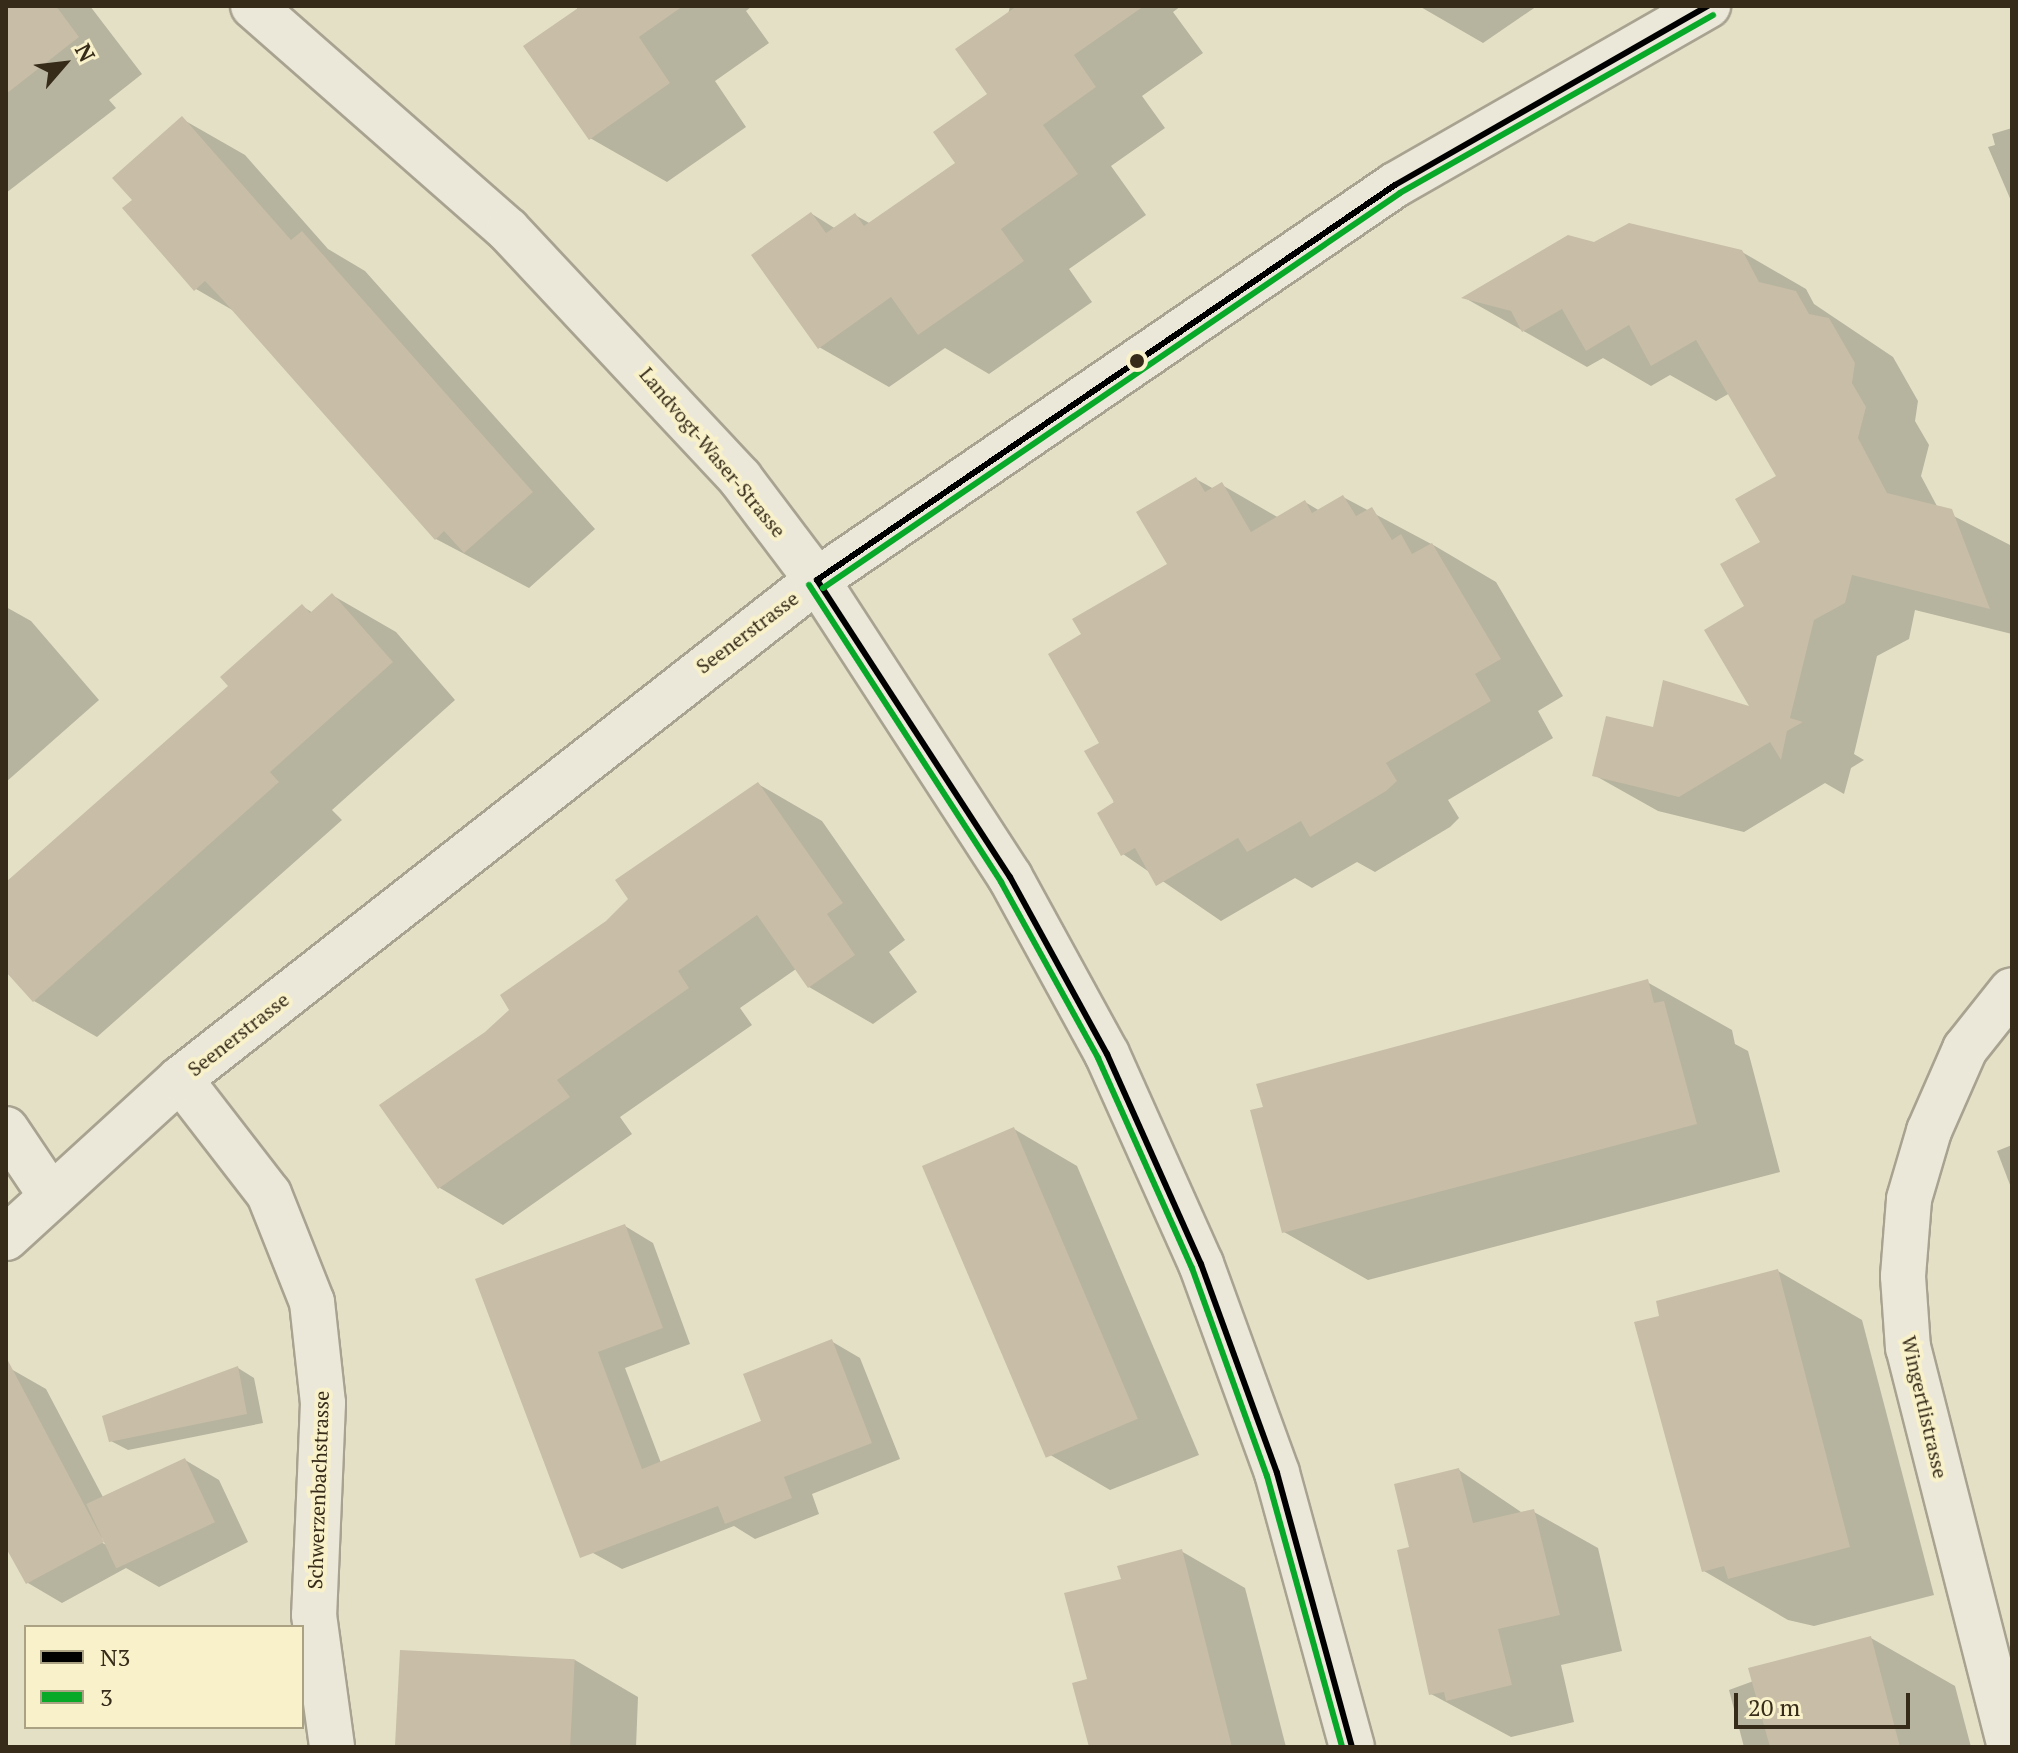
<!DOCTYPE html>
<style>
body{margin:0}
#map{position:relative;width:2018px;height:1753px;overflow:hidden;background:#e4e0c6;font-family:"PT Serif",serif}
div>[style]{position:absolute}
.shadow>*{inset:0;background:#0003}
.building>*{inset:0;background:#c8bda7;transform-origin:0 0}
.roads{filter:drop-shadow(2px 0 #a8a290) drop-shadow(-2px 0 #a8a290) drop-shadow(0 2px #a8a290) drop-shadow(0 -2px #a8a290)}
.street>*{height:44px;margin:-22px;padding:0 22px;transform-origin:22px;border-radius:22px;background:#ebe8d9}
.secondary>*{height:44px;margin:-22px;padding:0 22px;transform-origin:22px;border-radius:22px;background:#ebe8d9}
.bus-1>*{height:6px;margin:-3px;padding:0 3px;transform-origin:3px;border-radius:3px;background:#000}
.bus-2>*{height:6px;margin:-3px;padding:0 3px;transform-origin:3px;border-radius:3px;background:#08a929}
.dots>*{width:22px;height:22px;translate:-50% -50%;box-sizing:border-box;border:4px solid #f8f1c9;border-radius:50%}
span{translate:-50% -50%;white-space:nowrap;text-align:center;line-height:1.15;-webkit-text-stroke:8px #f8f1c9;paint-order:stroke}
.street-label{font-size:20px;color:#362b19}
.frame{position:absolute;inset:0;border:8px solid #362b19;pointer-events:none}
.legend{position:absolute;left:24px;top:1625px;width:280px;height:104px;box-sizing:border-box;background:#f8f1c9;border:2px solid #aaa283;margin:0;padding:10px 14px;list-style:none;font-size:24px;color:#362b19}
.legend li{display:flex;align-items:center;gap:16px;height:40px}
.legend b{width:40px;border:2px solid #aaa283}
.north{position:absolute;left:24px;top:24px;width:80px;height:80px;-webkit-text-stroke:6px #f8f1c9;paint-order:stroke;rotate:62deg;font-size:22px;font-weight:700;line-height:32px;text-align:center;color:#362b19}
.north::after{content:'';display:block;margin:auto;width:28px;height:36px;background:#362b19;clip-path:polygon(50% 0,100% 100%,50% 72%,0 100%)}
.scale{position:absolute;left:1734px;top:1693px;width:176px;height:36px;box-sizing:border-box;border:4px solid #362b19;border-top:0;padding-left:10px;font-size:24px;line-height:28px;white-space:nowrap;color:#362b19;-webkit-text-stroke:6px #f8f1c9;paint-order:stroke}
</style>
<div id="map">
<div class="shadow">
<div style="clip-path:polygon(6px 6px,90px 6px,142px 74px,109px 100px,116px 108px,6px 193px)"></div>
<div style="clip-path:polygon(577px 6px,752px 6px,746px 11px,769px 43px,715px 81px,746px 127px,667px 182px,590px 138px)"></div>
<div style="clip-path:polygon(1010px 6px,1181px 6px,1173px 12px,1203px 53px,1142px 96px,1165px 128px,1111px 166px,1146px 215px,1069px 269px,1092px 302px,989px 374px,945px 348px,889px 387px,819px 347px,812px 214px,836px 229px,855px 215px,871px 224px,958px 163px,990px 94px)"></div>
<div style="clip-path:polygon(1419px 6px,1537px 6px,1483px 43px)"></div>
<div style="clip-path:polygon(182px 119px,245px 155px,328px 249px,365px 271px,595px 529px,529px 588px,436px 539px,234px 311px,196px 289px,135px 200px)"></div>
<div style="clip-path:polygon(2012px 128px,2012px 203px,1988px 147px,1995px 145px,1992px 134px)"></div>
<div style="clip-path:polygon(1595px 244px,1742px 252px,1806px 289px,1814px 304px,1893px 357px,1918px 401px,1915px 421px,1929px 445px,1921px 476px,1938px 508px,2012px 546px,2012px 634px,1915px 610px,1909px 639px,1877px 656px,1854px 754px,1864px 760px,1851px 768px,1844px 794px,1825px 783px,1744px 832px,1658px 811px,1594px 775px,1654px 729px,1753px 709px,1747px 606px,1779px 477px,1730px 393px,1716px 401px,1670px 375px,1651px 386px,1603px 358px,1587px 367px,1465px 298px)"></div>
<div style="clip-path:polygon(1196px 479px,1214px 489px,1222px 485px,1279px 518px,1305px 502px,1320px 511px,1343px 497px,1435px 546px,1496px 582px,1563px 696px,1538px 711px,1553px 738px,1448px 800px,1459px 818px,1450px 827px,1375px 872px,1357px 862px,1312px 888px,1295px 878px,1221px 921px,1123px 854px,1084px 635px,1170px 564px)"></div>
<div style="clip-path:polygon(332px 595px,396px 632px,455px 700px,332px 810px,342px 820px,97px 1037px,34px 1001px,6px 969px,6px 885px,231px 686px,302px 606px,313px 613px)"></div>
<div style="clip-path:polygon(6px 607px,31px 621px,99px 700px,6px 782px)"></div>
<div style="clip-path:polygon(758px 784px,822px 821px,905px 940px,889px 952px,917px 992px,873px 1024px,809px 987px,796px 969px,740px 1008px,752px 1025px,620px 1117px,632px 1134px,503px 1225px,440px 1188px,382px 1105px,487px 1034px)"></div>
<div style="clip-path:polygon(1647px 982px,1732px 1030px,1735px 1044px,1748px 1051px,1780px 1172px,1368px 1280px,1284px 1232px)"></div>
<div style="clip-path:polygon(1014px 1129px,1077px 1166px,1199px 1455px,1110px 1490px,1047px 1453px)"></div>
<div style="clip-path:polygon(2012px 1145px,2012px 1190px,1997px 1151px)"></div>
<div style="clip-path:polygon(625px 1226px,653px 1243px,690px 1344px,625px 1368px,661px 1463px,764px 1422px,831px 1341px,860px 1358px,900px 1459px,812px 1494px,819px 1514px,755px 1539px,734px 1526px,622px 1569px,593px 1553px,557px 1493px)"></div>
<div style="clip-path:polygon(1778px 1271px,1862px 1320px,1934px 1595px,1814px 1626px,1788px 1620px,1704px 1571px,1661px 1318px)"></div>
<div style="clip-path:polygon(238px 1368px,254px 1378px,263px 1423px,128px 1450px,111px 1441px)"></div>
<div style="clip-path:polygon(evenodd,11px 1369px,46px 1389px,104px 1499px,185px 1460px,219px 1480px,248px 1542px,159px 1587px,126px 1568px,62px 1603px,28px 1583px,6px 1544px,11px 1369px,97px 1535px,112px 1544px,112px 1548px,95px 1539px,97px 1535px)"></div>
<div style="clip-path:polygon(1459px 1470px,1524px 1514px,1534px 1512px,1598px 1548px,1622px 1651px,1561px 1665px,1574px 1722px,1511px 1737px,1431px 1694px,1412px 1549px)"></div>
<div style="clip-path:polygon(1181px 1551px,1245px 1588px,1286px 1747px,1091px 1747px,1089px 1680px,1124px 1580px)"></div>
<div style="clip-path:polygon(1871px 1638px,1955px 1686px,1971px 1747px,1744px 1747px,1729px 1690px)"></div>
<div style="clip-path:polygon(575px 1660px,638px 1697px,636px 1747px,398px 1747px)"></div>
</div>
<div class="building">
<div style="clip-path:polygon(6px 6px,56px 6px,79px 37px,6px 94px)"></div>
<div style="clip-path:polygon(581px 6px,683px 6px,639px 37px,670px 83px,589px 140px,523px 46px)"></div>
<div style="clip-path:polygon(1017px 6px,1144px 6px,1074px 55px,1096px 87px,1043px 125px,1078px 174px,1001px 229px,1024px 261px,918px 335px,891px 297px,818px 349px,751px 255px,811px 212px,826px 233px,855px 213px,864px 226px,955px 163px,933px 132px,987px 94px,955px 49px)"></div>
<div style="clip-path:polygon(182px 116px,291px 240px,302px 231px,533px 492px,464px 553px,444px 531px,435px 540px,223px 300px,205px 281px,194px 291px,122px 208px,132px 200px,112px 178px)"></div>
<div style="clip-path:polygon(1629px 223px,1742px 250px,1759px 282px,1796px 291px,1809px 314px,1829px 318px,1855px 363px,1852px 383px,1866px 407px,1858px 438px,1887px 493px,1952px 509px,1990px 609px,1852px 575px,1845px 603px,1814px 620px,1790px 718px,1803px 722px,1787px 731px,1781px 760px,1770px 742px,1679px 797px,1592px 776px,1606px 716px,1653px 727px,1663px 680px,1749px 706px,1704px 630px,1744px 606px,1720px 564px,1760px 542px,1735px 499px,1776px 476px,1696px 340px,1651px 366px,1629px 325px,1586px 351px,1562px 309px,1522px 332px,1511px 311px,1461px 298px,1568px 235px,1594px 242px)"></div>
<div style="clip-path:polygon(1196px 477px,1205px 492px,1222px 482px,1251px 532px,1305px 500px,1312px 513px,1343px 495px,1356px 516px,1372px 507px,1392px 540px,1401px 534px,1412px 554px,1432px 543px,1501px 659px,1475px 674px,1491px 701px,1386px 763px,1397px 781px,1386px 791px,1310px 837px,1301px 821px,1247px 852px,1238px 838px,1156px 886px,1135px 848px,1121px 856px,1097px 813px,1114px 802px,1084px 751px,1099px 743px,1048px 654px,1081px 634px,1072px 619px,1167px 564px,1136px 512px)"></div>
<div style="clip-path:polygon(332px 593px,393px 662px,270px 772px,279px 782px,33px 1002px,6px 972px,6px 882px,228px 686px,220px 677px,302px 604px,310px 613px)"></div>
<div style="clip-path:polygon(758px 782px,843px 903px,827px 914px,855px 955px,808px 988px,757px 915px,678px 971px,689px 988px,557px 1080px,570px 1097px,438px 1189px,379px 1105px,485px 1032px,509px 1010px,500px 995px,606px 921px,628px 899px,615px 880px)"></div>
<div style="clip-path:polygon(1648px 979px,1654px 1003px,1664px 1001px,1697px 1124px,1282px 1233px,1250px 1110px,1263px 1107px,1256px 1084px)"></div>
<div style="left:1014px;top:1127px;width:317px;height:100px;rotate:67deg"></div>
<div style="clip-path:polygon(625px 1224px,663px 1328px,598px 1352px,642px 1469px,761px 1421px,743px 1374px,832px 1339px,872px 1443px,784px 1477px,792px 1498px,725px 1524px,718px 1506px,580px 1558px,475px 1279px)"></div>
<div style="clip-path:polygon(1778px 1269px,1850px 1547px,1728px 1579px,1724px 1566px,1702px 1572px,1634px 1322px,1659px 1316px,1656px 1301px)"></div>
<div style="clip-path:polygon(6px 1357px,104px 1542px,26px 1584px,6px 1548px)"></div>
<div style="clip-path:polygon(238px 1366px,247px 1414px,109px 1442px,102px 1416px)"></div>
<div style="left:185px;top:1458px;width:71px;height:109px;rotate:65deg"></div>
<div style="clip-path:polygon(1459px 1468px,1473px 1523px,1534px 1509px,1560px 1615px,1498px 1629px,1512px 1685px,1446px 1701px,1444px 1692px,1429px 1695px,1397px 1550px,1409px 1547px,1394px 1484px)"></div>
<div style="clip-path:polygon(1182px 1549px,1232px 1747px,1089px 1747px,1072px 1683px,1087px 1679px,1064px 1593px,1121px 1579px,1117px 1566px)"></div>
<div style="clip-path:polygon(1871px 1636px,1900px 1747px,1770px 1747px,1748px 1668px)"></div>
<div style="left:400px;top:1650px;width:175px;height:97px;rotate:3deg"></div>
</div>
<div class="roads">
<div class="street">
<div style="left:180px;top:1079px;width:145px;rotate:52.3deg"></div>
<div style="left:269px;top:1194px;width:116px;rotate:68.3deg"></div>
<div style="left:312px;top:1302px;width:102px;rotate:83.8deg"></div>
<div style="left:323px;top:1403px;width:212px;rotate:92.4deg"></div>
<div style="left:314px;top:1615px;width:133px;rotate:82.2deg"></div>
<div style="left:6px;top:1129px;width:81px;rotate:56.1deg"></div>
<div style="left:2010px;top:1747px;width:412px;rotate:-104.3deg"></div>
<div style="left:1908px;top:1348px;width:72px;rotate:-94deg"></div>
<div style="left:1903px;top:1276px;width:77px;rotate:-85.5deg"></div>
<div style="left:1909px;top:1199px;width:71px;rotate:-73.6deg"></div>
<div style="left:1929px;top:1131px;width:90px;rotate:-66.3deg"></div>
<div style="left:1965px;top:1049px;width:75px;rotate:-51.5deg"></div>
</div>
<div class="secondary">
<div style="left:253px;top:6px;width:339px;rotate:41.3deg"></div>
<div style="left:508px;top:230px;width:340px;rotate:46.9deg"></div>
<div style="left:740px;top:478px;width:128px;rotate:53deg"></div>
<div style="left:817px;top:580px;width:354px;rotate:57deg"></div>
<div style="left:1010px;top:877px;width:202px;rotate:61.3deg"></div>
<div style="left:1107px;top:1054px;width:230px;rotate:65.9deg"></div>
<div style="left:1201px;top:1264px;width:222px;rotate:70deg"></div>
<div style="left:1277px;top:1473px;width:284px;rotate:74.7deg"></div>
<div style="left:6px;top:1238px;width:236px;rotate:-42.4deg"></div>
<div style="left:180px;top:1079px;width:809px;rotate:-38.07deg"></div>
<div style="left:817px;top:580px;width:700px;rotate:-34.35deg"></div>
<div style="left:1395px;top:185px;width:361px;rotate:-29.8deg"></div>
</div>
</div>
<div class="bus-1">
<div style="left:817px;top:580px;width:354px;rotate:57deg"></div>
<div style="left:1010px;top:877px;width:202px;rotate:61.3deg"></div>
<div style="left:1107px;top:1054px;width:230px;rotate:65.9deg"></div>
<div style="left:1201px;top:1264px;width:222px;rotate:70deg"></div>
<div style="left:1277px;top:1473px;width:284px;rotate:74.7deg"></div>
<div style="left:817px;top:580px;width:700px;rotate:-34.35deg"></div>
<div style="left:1395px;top:185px;width:361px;rotate:-29.8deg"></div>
</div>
<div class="bus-2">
<div style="left:809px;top:585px;width:354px;rotate:57.1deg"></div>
<div style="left:1001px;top:882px;width:201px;rotate:61.1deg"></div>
<div style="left:1098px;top:1058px;width:230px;rotate:65.9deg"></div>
<div style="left:1192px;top:1268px;width:221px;rotate:70.2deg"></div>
<div style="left:1267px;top:1476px;width:281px;rotate:74.5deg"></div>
<div style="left:823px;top:588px;width:699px;rotate:-34.39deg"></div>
<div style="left:1400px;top:193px;width:360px;rotate:-29.6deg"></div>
</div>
<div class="dots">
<div style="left:1137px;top:361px;background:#362b19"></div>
</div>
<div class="street-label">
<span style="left:713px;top:452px;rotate:50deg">Landvogt-Waser-Strasse</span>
<span style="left:747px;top:632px;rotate:-37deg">Seenerstrasse</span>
<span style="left:238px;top:1034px;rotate:-38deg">Seenerstrasse</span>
<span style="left:1925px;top:1407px;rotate:77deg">Wingertlistrasse</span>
<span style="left:318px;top:1490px;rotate:-88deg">Schwerzenbachstrasse</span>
</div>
<div class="frame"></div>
<ul class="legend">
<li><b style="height:10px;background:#000"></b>N3</li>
<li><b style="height:10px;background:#08a929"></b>3</li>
</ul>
<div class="north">N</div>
<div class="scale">20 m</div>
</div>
